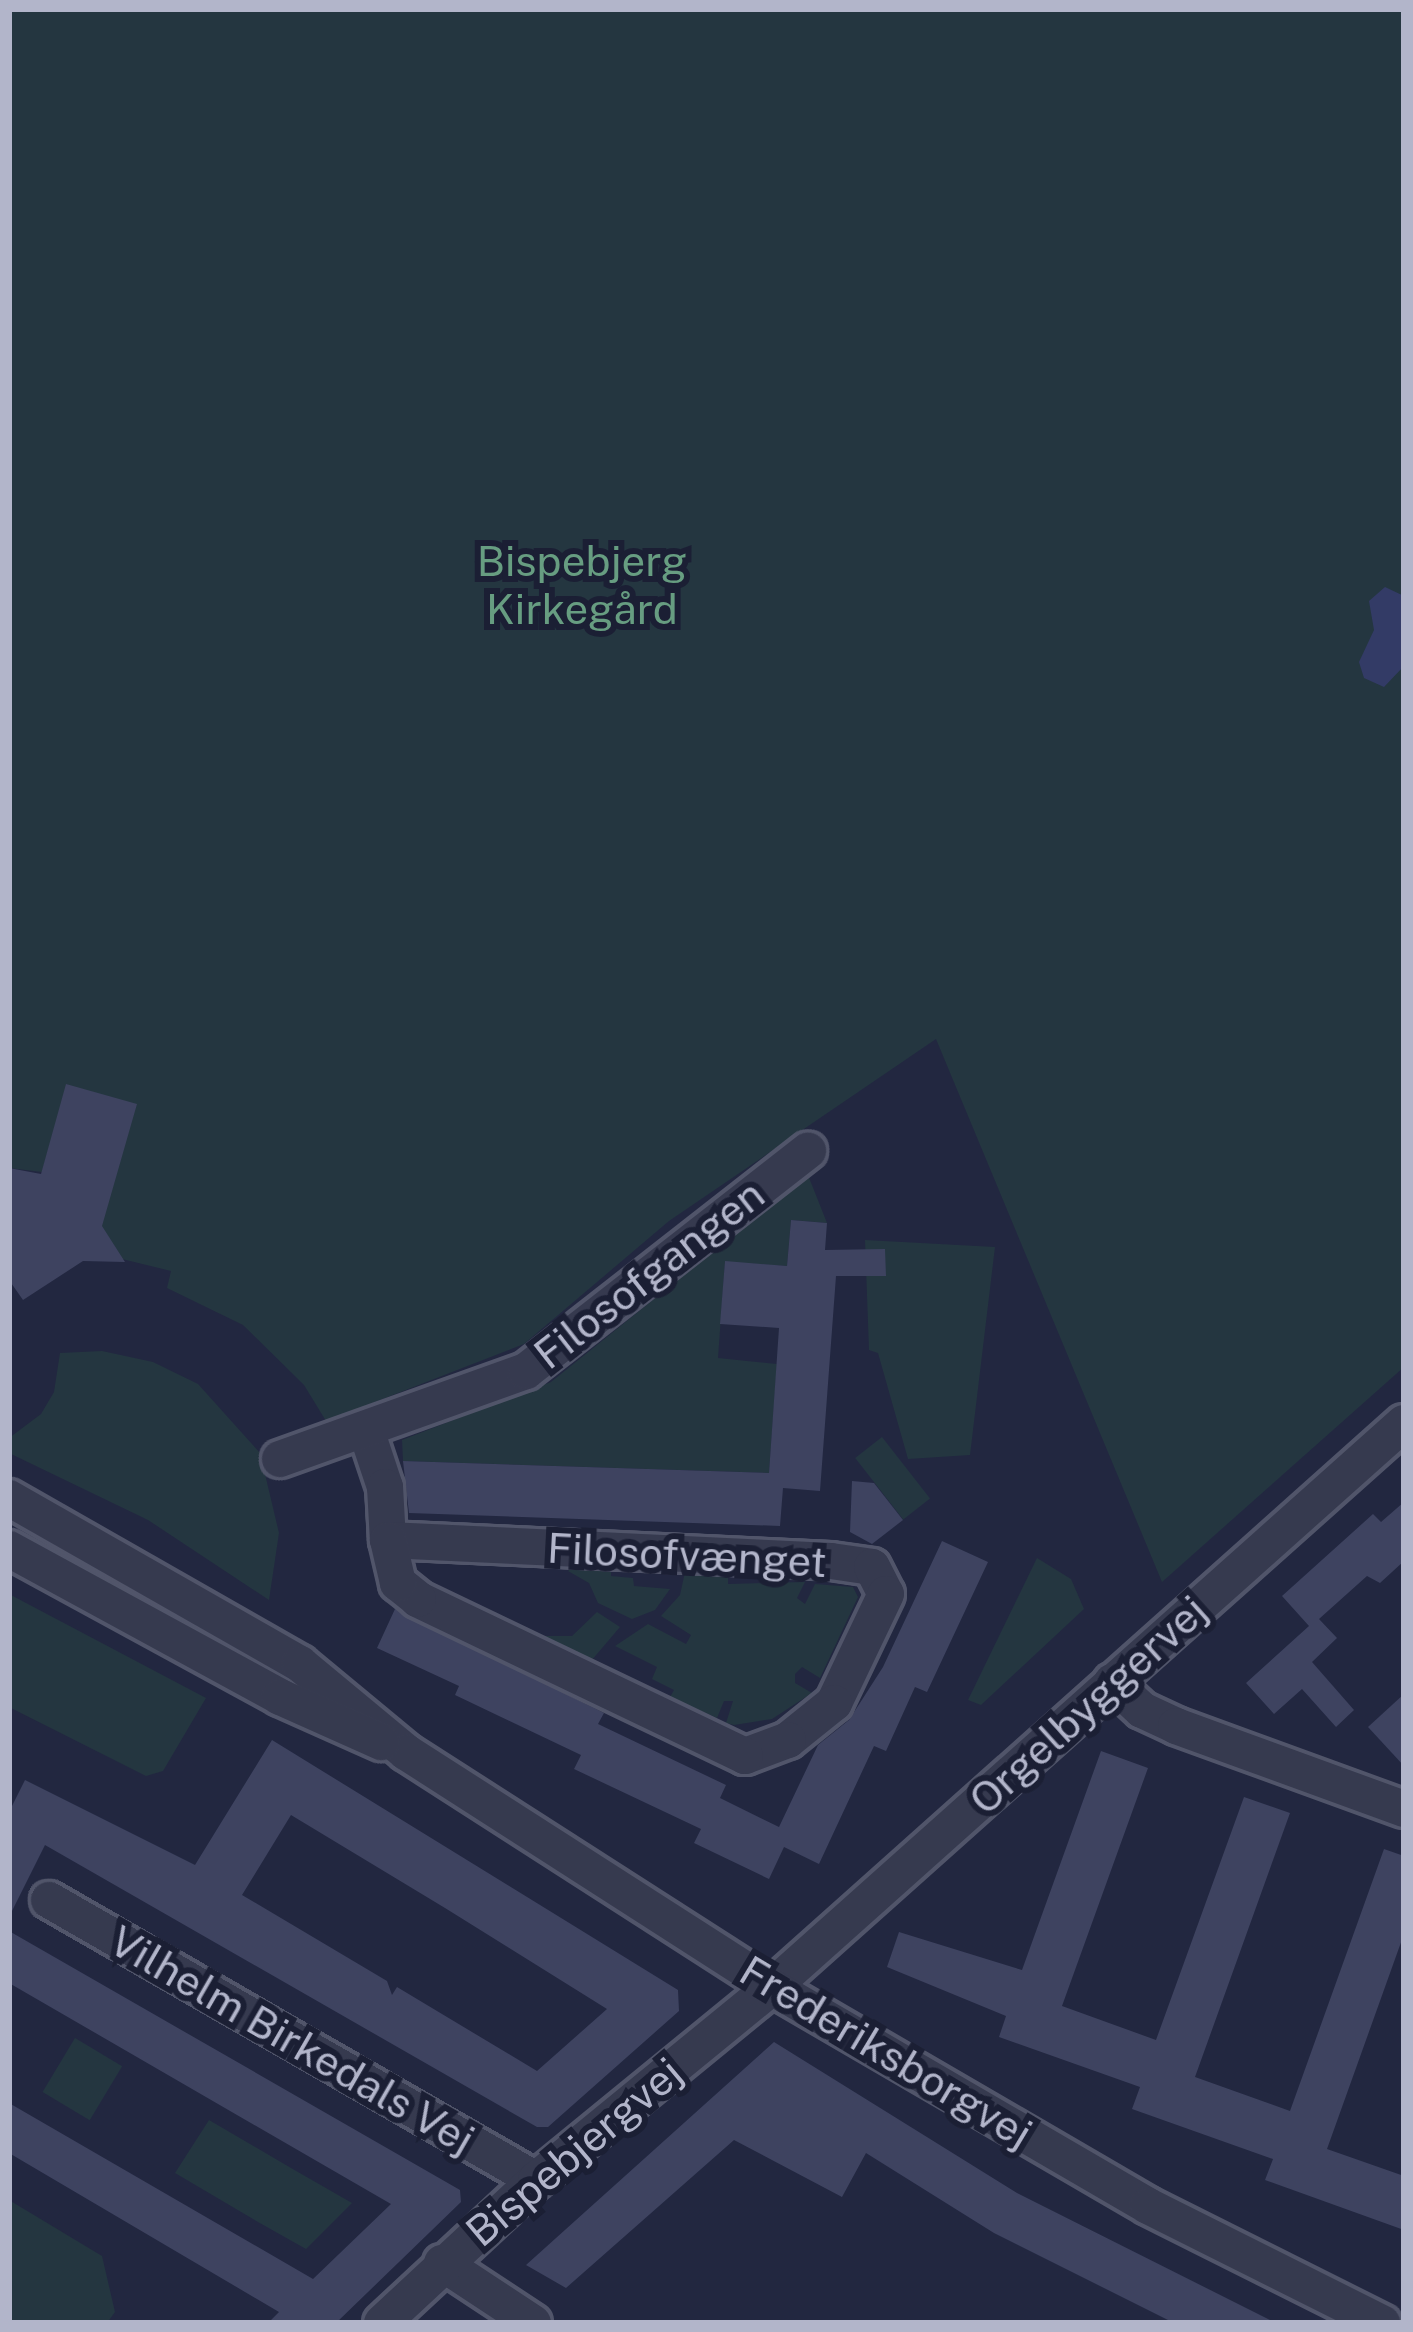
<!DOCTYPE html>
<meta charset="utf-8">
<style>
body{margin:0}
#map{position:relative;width:1413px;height:2332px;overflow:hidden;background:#222740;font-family:"Public Sans",sans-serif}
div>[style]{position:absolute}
.green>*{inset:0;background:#243640;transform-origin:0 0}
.water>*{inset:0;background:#333b66}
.building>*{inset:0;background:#3e4360}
.roads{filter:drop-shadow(3px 0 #51556a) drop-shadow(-3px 0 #51556a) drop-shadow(0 3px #51556a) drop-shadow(0 -3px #51556a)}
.minor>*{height:36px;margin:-18px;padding:0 18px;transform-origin:18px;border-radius:18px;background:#363a4f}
.tertiary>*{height:36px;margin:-18px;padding:0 18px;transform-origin:18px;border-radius:18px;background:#363a4f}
span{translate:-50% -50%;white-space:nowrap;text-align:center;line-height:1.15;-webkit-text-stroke:12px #1b1f34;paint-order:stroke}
.park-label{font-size:42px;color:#679d81}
.street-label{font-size:42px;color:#b2b5ca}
.frame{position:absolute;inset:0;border:12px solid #b2b5ca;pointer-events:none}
</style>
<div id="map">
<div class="green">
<div style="clip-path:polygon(9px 9px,1404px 9px,1404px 1367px,1162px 1582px,936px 1039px,669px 1221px,524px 1344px,326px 1421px,304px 1385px,243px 1325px,167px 1288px,171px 1271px,118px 1258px,101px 1228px,67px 1084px,42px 1172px,9px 1168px)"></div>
<div style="clip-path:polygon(808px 1175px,827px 1223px,791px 1220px,787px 1266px,725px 1262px,718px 1358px,777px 1364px,769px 1473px,403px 1461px,402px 1440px,551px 1382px)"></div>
<div style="clip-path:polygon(865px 1240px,995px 1247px,970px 1455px,908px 1459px,878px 1353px,869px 1350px)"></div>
<div style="clip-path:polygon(102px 1351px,153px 1362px,198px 1384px,260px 1453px,279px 1533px,269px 1600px,148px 1520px,9px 1453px,9px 1438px,41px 1414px,54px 1392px,60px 1353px)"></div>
<div style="left:882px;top:1437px;width:78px;height:34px;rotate:52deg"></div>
<div style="clip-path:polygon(1037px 1558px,1071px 1579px,1084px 1609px,981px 1705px,968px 1700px)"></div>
<div style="clip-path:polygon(577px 1564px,611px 1567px,611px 1576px,633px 1578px,634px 1586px,670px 1589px,655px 1610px,632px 1619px,598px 1603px,589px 1583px,568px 1571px)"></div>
<div style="clip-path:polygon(685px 1572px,728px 1575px,728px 1584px,805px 1582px,797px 1598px,805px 1604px,815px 1584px,853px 1587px,858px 1597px,820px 1678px,802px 1667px,795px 1674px,795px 1683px,812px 1693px,772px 1719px,734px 1725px,726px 1723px,733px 1701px,724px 1701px,717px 1718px,670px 1697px,674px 1690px,652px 1679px,657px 1667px,615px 1646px,648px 1624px,686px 1644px,691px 1635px,661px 1616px,680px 1595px)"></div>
<div style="clip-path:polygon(9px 1594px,206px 1698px,163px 1771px,146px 1776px,9px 1707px)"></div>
<div style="clip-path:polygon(597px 1612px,620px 1627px,591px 1661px,537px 1636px,572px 1636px)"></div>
<div style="left:75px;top:2038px;width:55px;height:63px;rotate:31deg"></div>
<div style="clip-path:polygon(209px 2120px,291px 2168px,352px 2203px,306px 2249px,258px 2222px,175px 2173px)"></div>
<div style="clip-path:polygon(9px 2200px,102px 2256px,115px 2312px,107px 2323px,9px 2323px)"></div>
</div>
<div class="water">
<div style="clip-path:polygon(1385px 587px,1404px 596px,1404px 666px,1384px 687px,1364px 678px,1359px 662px,1374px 630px,1369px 601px)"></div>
</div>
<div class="building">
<div style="clip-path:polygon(66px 1084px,137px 1104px,102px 1226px,125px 1262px,83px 1261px,23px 1300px,9px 1280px,9px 1168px,41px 1174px)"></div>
<div style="clip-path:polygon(791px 1220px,827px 1223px,825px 1250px,885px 1249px,886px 1276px,836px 1276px,820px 1491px,783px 1488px,780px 1526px,409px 1513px,403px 1461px,769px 1473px,779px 1328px,720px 1324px,725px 1261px,787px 1266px)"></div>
<div style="clip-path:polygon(852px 1481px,874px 1483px,903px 1520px,872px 1544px,850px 1532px)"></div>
<div style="clip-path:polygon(1404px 1502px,1404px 1561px,1380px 1583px,1367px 1576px,1319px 1619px,1337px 1638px,1312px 1662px,1354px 1710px,1336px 1727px,1302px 1689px,1274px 1714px,1246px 1683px,1309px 1626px,1282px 1596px,1373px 1514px,1381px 1522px)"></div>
<div style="clip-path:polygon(942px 1541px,988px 1562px,927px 1692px,915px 1687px,886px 1751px,874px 1746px,819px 1864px,784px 1847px,769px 1879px,694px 1843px,701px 1829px,574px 1769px,581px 1755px,455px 1695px,459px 1686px,377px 1648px,395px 1609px,604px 1713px,598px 1724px,726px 1785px,720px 1798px,779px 1827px,818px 1745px,849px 1720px,883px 1667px)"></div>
<div style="clip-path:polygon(1404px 1694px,1404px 1766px,1368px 1727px)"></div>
<div style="clip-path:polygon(evenodd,272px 1740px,678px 1990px,679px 2011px,548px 2127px,537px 2127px,45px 1845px,9px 1917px,9px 1812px,25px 1780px,195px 1865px,272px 1740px,291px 1815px,445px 1908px,607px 2009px,537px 2071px,397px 1987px,392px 1995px,387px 1981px,242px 1895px,291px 1815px)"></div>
<div style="clip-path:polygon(1101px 1751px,1148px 1768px,1062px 2006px,1156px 2040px,1244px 1797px,1290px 1813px,1195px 2077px,1290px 2111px,1384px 1849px,1404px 1856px,1404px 1934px,1327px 2149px,1404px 2176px,1404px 2230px,1265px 2180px,1273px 2159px,1132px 2109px,1140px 2087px,999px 2037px,1006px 2016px,887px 1967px,899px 1932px,1022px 1970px)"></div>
<div style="clip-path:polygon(9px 1931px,460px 2190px,461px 2202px,336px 2323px,268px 2323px,279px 2312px,9px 2153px,9px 2103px,313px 2279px,391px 2204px,9px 1983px)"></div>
<div style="clip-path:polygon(774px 2042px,1017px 2193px,1276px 2323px,1174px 2323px,994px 2233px,866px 2153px,842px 2197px,734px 2140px,566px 2288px,526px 2265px)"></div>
</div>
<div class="roads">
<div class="minor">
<div style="left:366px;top:1430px;width:60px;rotate:71.6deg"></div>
<div style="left:385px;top:1487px;width:53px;rotate:86.8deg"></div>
<div style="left:280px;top:1459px;width:261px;rotate:-19.7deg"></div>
<div style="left:526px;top:1371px;width:358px;rotate:-38deg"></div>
<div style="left:388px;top:1540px;width:443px;rotate:2.7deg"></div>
<div style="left:831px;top:1561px;width:41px;rotate:8.3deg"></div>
<div style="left:872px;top:1567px;width:30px;rotate:63deg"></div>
<div style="left:886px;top:1594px;width:121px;rotate:115.5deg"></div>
<div style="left:834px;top:1703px;width:59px;rotate:141.2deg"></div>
<div style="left:788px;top:1740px;width:46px;rotate:159.6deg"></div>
<div style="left:745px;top:1756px;width:363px;rotate:-154.4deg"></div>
<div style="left:418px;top:1599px;width:26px;rotate:-141deg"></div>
<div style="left:398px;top:1583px;width:44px;rotate:-103.1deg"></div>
<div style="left:1112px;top:1682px;width:41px;rotate:43deg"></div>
<div style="left:1142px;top:1710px;width:38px;rotate:25deg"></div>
<div style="left:1176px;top:1726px;width:243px;rotate:20deg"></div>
<div style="left:49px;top:1900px;width:562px;rotate:29.9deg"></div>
<div style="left:772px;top:1987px;width:847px;rotate:-41.75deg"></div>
<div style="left:442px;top:2263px;width:109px;rotate:33.4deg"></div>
</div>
<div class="tertiary">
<div style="left:9px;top:1498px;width:335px;rotate:29.7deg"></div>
<div style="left:300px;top:1664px;width:138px;rotate:39.7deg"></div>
<div style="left:406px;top:1752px;width:435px;rotate:32.7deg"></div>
<div style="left:772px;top:1987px;width:435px;rotate:30.2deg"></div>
<div style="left:1148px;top:2206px;width:262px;rotate:26.6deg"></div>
<div style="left:9px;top:1549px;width:309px;rotate:28.6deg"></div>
<div style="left:280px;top:1697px;width:111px;rotate:24deg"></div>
<div style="left:382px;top:2323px;width:210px;rotate:-42.9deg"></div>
<div style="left:536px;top:2180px;width:305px;rotate:-39.3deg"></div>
</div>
</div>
<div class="park-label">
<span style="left:582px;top:585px">Bispebjerg<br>Kirkegård</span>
</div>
<div class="street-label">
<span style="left:649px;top:1274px;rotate:-38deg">Filosofgangen</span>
<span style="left:687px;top:1555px;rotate:3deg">Filosofvænget</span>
<span style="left:1088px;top:1705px;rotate:-42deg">Orgelbyggervej</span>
<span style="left:292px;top:2040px;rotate:30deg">Vilhelm Birkedals Vej</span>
<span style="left:886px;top:2052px;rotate:31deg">Frederiksborgvej</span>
<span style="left:574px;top:2152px;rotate:-40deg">Bispebjergvej</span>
</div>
<div class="frame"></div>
</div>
